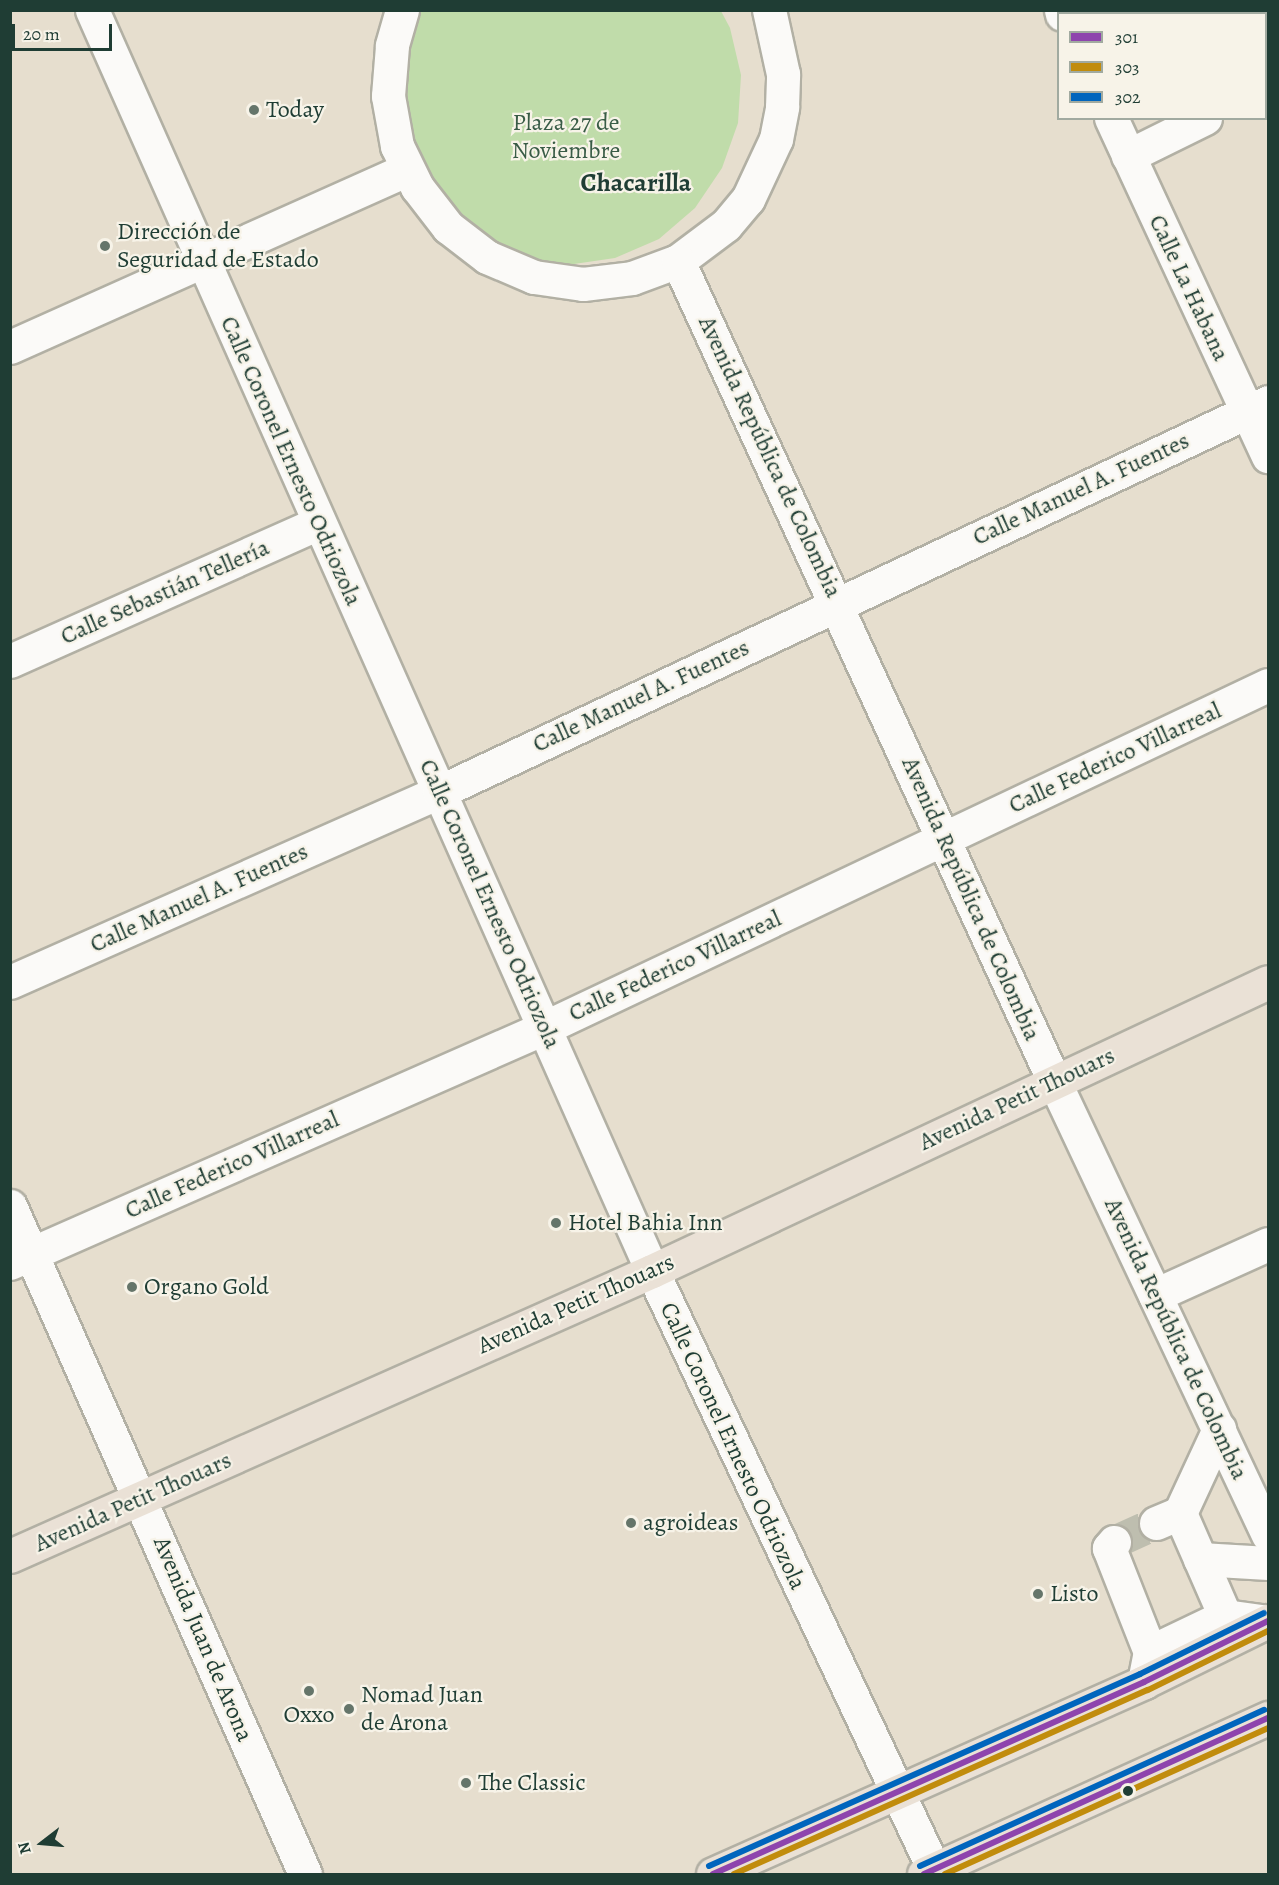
<!DOCTYPE html>
<meta charset="utf-8">
<style>
body{margin:0}
#map{position:relative;width:1279px;height:1885px;overflow:hidden;background:#e6dece;font-family:Alegreya,serif}
div>[style]{position:absolute}
.green>*{inset:0;background:#c0dcaa}
.minor-tunnel>*{height:33px;margin-top:-16.5px;transform-origin:0;background:repeating-linear-gradient(90deg,#bebeaf 0 33px,transparent 0 49px)}
.roads{filter:drop-shadow(2px 0 #b2b0a4) drop-shadow(-2px 0 #b2b0a4) drop-shadow(0 2px #b2b0a4) drop-shadow(0 -2px #b2b0a4)}
.minor>*{height:33px;margin:-16.5px;padding:0 16.5px;transform-origin:16.5px;border-radius:16.5px;background:#fbfaf8}
.major>*{height:33px;margin:-16.5px;padding:0 16.5px;transform-origin:16.5px;border-radius:16.5px;background:#eae1d6}
.bus-1>*{height:6px;margin:-3px;padding:0 3px;transform-origin:3px;border-radius:3px;background:#8e44ad}
.bus-2>*{height:6px;margin:-3px;padding:0 3px;transform-origin:3px;border-radius:3px;background:#c18c0d}
.bus-3>*{height:6px;margin:-3px;padding:0 3px;transform-origin:3px;border-radius:3px;background:#0065bd}
.dots>*{width:16px;height:16px;translate:-50% -50%;box-sizing:border-box;border:3px solid #f7f3e8;border-radius:50%}
span{translate:-50% -50%;white-space:nowrap;text-align:center;line-height:1.15;-webkit-text-stroke:4.5px #f7f3e8;paint-order:stroke}
.poi-label{font-size:24px;color:#1f3d34}
.left{translate:0 -50%;text-align:left}
.park-label{font-size:24px;color:#395c46}
.street-label{font-size:24px;color:#1f3d34}
.neighbourhood-label{font-size:26px;color:#1f3d34;font-weight:700}
.frame{position:absolute;inset:0;border:12px solid #1f3d34;pointer-events:none}
.legend{position:absolute;left:1057px;top:12px;width:210px;height:108px;box-sizing:border-box;background:#f7f3e8;border:2px solid #a1aaa0;margin:0;padding:8px 10px;list-style:none;font-size:18px;color:#1f3d34}
.legend li{display:flex;align-items:center;gap:12px;height:30px}
.legend b{width:30px;border:2px solid #a1aaa0}
.north{position:absolute;left:12px;top:1813px;width:60px;height:60px;-webkit-text-stroke:4px #f7f3e8;paint-order:stroke;rotate:254deg;font-size:16px;font-weight:700;line-height:24px;text-align:center;color:#1f3d34}
.north::after{content:'';display:block;margin:auto;width:21px;height:27px;background:#1f3d34;clip-path:polygon(50% 0,100% 100%,50% 72%,0 100%)}
.scale{position:absolute;left:12px;top:24px;width:100px;height:27px;box-sizing:border-box;border:3px solid #1f3d34;border-top:0;padding-left:8px;font-size:18px;line-height:21px;white-space:nowrap;color:#1f3d34;-webkit-text-stroke:4px #f7f3e8;paint-order:stroke}
</style>
<div id="map">
<div class="green">
<div style="clip-path:polygon(410px 10px,721px 11px,730px 28px,741px 75px,738px 123px,722px 168px,695px 208px,659px 239px,615px 258px,567px 265px,520px 259px,439px 210px,394px 126px)"></div>
</div>
<div class="minor-tunnel">
<div style="left:1114px;top:1542px;width:46px;rotate:-24.3deg"></div>
</div>
<div class="roads">
<div class="minor">
<div style="left:92px;top:10px;width:1380px;rotate:66.05deg"></div>
<div style="left:652px;top:1271px;width:667px;rotate:64.78deg"></div>
<div style="left:402px;top:10px;width:37px;rotate:106deg"></div>
<div style="left:392px;top:46px;width:50px;rotate:94.6deg"></div>
<div style="left:388px;top:96px;width:51px;rotate:79.8deg"></div>
<div style="left:397px;top:146px;width:46px;rotate:64deg"></div>
<div style="left:417px;top:187px;width:51px;rotate:52.2deg"></div>
<div style="left:448px;top:227px;width:49px;rotate:37.6deg"></div>
<div style="left:487px;top:257px;width:51px;rotate:23.1deg"></div>
<div style="left:534px;top:277px;width:49px;rotate:8.1deg"></div>
<div style="left:583px;top:284px;width:49px;rotate:-7deg"></div>
<div style="left:632px;top:278px;width:49px;rotate:-20.3deg"></div>
<div style="left:678px;top:261px;width:60px;rotate:-36.9deg"></div>
<div style="left:726px;top:225px;width:34px;rotate:-50deg"></div>
<div style="left:748px;top:199px;width:66px;rotate:-65deg"></div>
<div style="left:776px;top:139px;width:33px;rotate:-79deg"></div>
<div style="left:782px;top:107px;width:33px;rotate:-88deg"></div>
<div style="left:783px;top:74px;width:66px;rotate:-102.3deg"></div>
<div style="left:1061px;top:10px;width:4px;rotate:76deg"></div>
<div style="left:1266px;top:89px;width:2px;rotate:-27deg"></div>
<div style="left:1111px;top:118px;width:373px;rotate:65.1deg"></div>
<div style="left:1128px;top:156px;width:86px;rotate:-26.3deg"></div>
<div style="left:678px;top:261px;width:902px;rotate:65.37deg"></div>
<div style="left:1054px;top:1081px;width:502px;rotate:64.76deg"></div>
<div style="left:10px;top:347px;width:435px;rotate:-24.1deg"></div>
<div style="left:10px;top:661px;width:338px;rotate:-24.1deg"></div>
<div style="left:10px;top:982px;width:469px;rotate:-23.9deg"></div>
<div style="left:439px;top:792px;width:916px;rotate:-25.19deg"></div>
<div style="left:10px;top:1206px;width:730px;rotate:66.17deg"></div>
<div style="left:10px;top:1263px;width:586px;rotate:-23.76deg"></div>
<div style="left:546px;top:1027px;width:799px;rotate:-25.35deg"></div>
<div style="left:1155px;top:1295px;width:124px;rotate:-24.3deg"></div>
<div style="left:1180px;top:1513px;width:112px;rotate:66.4deg"></div>
<div style="left:1156px;top:1523px;width:26px;rotate:-23deg"></div>
<div style="left:1180px;top:1513px;width:93px;rotate:-65.1deg"></div>
<div style="left:1114px;top:1542px;width:8px;rotate:130deg"></div>
<div style="left:1109px;top:1548px;width:112px;rotate:68.5deg"></div>
<div style="left:1200px;top:1559px;width:68px;rotate:3.4deg"></div>
<div style="left:1144px;top:1682px;width:31px;rotate:-79deg"></div>
<div style="left:1150px;top:1652px;width:83px;rotate:-25.6deg"></div>
<div style="left:1225px;top:1616px;width:42px;rotate:8.1deg"></div>
</div>
<div class="major">
<div style="left:10px;top:1556px;width:702px;rotate:-23.94deg"></div>
<div style="left:652px;top:1271px;width:680px;rotate:-25.13deg"></div>
<div style="left:713px;top:1874px;width:472px;rotate:-24deg"></div>
<div style="left:1144px;top:1682px;width:138px;rotate:-26.2deg"></div>
<div style="left:924px;top:1874px;width:378px;rotate:-24.4deg"></div>
</div>
</div>
<div class="bus-1">
<div style="left:713px;top:1874px;width:472px;rotate:-24deg"></div>
<div style="left:1144px;top:1682px;width:138px;rotate:-26.2deg"></div>
<div style="left:924px;top:1874px;width:378px;rotate:-24.4deg"></div>
</div>
<div class="bus-2">
<div style="left:734px;top:1874px;width:453px;rotate:-24deg"></div>
<div style="left:1148px;top:1690px;width:134px;rotate:-26.2deg"></div>
<div style="left:945px;top:1874px;width:354px;rotate:-24.3deg"></div>
</div>
<div class="bus-3">
<div style="left:709px;top:1866px;width:472px;rotate:-24deg"></div>
<div style="left:1140px;top:1674px;width:138px;rotate:-26.2deg"></div>
<div style="left:920px;top:1866px;width:378px;rotate:-24.4deg"></div>
</div>
<div class="dots">
<div style="left:254px;top:110px;background:#65756a"></div>
<div style="left:105px;top:246px;background:#65756a"></div>
<div style="left:556px;top:1223px;background:#65756a"></div>
<div style="left:132px;top:1287px;background:#65756a"></div>
<div style="left:631px;top:1523px;background:#65756a"></div>
<div style="left:1038px;top:1594px;background:#65756a"></div>
<div style="left:309px;top:1691px;background:#65756a"></div>
<div style="left:349px;top:1709px;background:#65756a"></div>
<div style="left:466px;top:1783px;background:#65756a"></div>
<div style="left:1128px;top:1791px;background:#1f3d34"></div>
</div>
<div class="poi-label">
<span class="left" style="left:266px;top:110px">Today</span>
<span class="left" style="left:117px;top:246px">Dirección de<br>Seguridad de Estado</span>
<span class="left" style="left:568px;top:1223px">Hotel Bahia Inn</span>
<span class="left" style="left:144px;top:1287px">Organo Gold</span>
<span class="left" style="left:643px;top:1523px">agroideas</span>
<span class="left" style="left:1050px;top:1594px">Listo</span>
<span class="left" style="left:361px;top:1709px">Nomad Juan<br>de Arona</span>
<span style="left:309px;top:1715px">Oxxo</span>
<span class="left" style="left:478px;top:1783px">The Classic</span>
</div>
<div class="park-label">
<span style="left:566px;top:137px">Plaza 27 de<br>Noviembre</span>
</div>
<div class="street-label">
<span style="left:1189px;top:288px;rotate:65deg">Calle La Habana</span>
<span style="left:770px;top:457px;rotate:65deg">Avenida República de Colombia</span>
<span style="left:291px;top:461px;rotate:66deg">Calle Coronel Ernesto Odriozola</span>
<span style="left:1081px;top:489px;rotate:-25deg">Calle Manuel A. Fuentes</span>
<span style="left:165px;top:592px;rotate:-24deg">Calle Sebastián Tellería</span>
<span style="left:641px;top:696px;rotate:-25deg">Calle Manuel A. Fuentes</span>
<span style="left:1115px;top:758px;rotate:-25deg">Calle Federico Villarreal</span>
<span style="left:199px;top:898px;rotate:-24deg">Calle Manuel A. Fuentes</span>
<span style="left:971px;top:899px;rotate:66deg">Avenida República de Colombia</span>
<span style="left:490px;top:904px;rotate:66deg">Calle Coronel Ernesto Odriozola</span>
<span style="left:675px;top:966px;rotate:-25deg">Calle Federico Villarreal</span>
<span style="left:1017px;top:1099px;rotate:-25deg">Avenida Petit Thouars</span>
<span style="left:232px;top:1165px;rotate:-24deg">Calle Federico Villarreal</span>
<span style="left:576px;top:1304px;rotate:-24deg">Avenida Petit Thouars</span>
<span style="left:1176px;top:1339px;rotate:65deg">Avenida República de Colombia</span>
<span style="left:733px;top:1446px;rotate:65deg">Calle Coronel Ernesto Odriozola</span>
<span style="left:133px;top:1502px;rotate:-24deg">Avenida Petit Thouars</span>
<span style="left:203px;top:1639px;rotate:67deg">Avenida Juan de Arona</span>
</div>
<div class="neighbourhood-label">
<span style="left:636px;top:183px">Chacarilla</span>
</div>
<div class="frame"></div>
<ul class="legend">
<li><b style="height:8px;background:#8e44ad"></b>301</li>
<li><b style="height:8px;background:#c18c0d"></b>303</li>
<li><b style="height:8px;background:#0065bd"></b>302</li>
</ul>
<div class="north">N</div>
<div class="scale">20 m</div>
</div>
